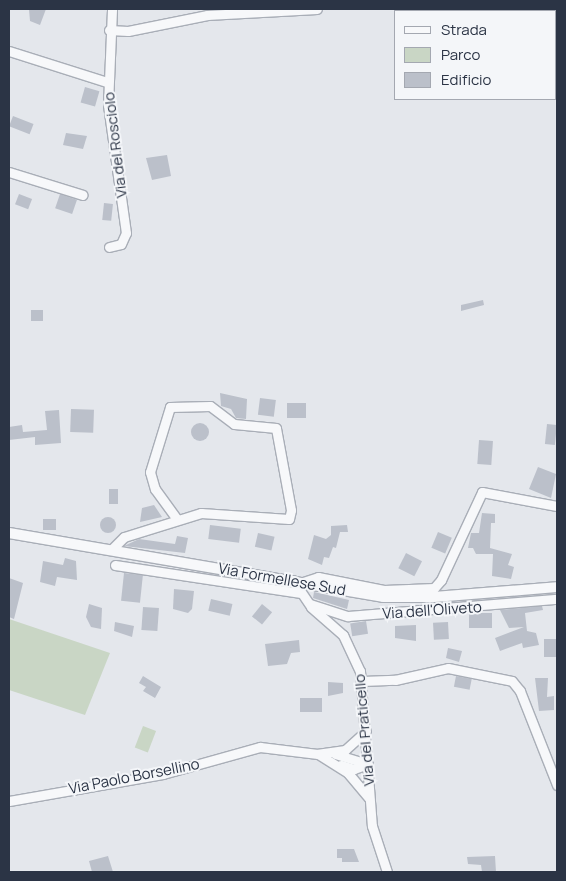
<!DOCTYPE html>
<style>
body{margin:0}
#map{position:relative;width:566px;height:881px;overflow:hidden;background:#e4e7ec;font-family:Manrope,sans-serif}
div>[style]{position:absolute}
.green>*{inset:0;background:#c9d6c5;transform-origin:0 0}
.building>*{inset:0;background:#bbc0ca;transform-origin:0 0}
.round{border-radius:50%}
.roads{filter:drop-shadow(1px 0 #a9aeb7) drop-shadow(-1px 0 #a9aeb7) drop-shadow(0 1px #a9aeb7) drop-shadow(0 -1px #a9aeb7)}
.minor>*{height:9px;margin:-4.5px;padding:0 4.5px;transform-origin:4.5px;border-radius:4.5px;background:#f7f8fa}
.tertiary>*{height:10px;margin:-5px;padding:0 5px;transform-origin:5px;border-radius:5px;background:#f7f8fa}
span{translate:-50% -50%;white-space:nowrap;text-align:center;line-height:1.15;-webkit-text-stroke:4px #f4f6f9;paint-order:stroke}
.street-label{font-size:15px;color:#2b3445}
.frame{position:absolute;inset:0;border:10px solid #2b3445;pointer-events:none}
.legend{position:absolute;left:394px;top:10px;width:162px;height:90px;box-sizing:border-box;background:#f4f6f9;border:1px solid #a4a8b1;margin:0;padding:6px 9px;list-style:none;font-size:15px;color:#2b3445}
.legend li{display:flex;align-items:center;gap:10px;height:25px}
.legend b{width:25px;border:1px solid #a4a8b1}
</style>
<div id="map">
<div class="green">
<div style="clip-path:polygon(9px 619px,110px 653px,85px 715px,9px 690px)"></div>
<div style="left:143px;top:726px;width:14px;height:23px;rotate:21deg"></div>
</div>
<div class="building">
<div style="clip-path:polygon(29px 9px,46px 9px,40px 25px,30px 21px)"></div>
<div style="left:85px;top:87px;width:15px;height:16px;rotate:16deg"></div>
<div style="left:13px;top:116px;width:22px;height:11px;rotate:21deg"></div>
<div style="clip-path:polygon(66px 133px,87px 136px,83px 149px,63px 145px)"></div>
<div style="clip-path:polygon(167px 155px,171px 176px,152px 180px,146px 158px)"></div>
<div style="left:19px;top:194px;width:14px;height:11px;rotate:21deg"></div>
<div style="left:60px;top:194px;width:18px;height:15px;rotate:19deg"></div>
<div style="left:104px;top:203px;width:9px;height:17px;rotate:6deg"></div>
<div style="clip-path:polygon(483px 300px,484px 305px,461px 311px,461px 305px)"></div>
<div style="left:31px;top:310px;width:12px;height:11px"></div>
<div style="clip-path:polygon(220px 393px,247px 399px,246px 419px,236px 418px,231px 409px,221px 406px)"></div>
<div style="left:260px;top:398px;width:16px;height:17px;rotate:7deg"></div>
<div style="left:287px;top:403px;width:19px;height:15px"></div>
<div style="left:71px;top:409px;width:23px;height:23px;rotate:2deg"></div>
<div style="clip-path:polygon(59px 410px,61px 443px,35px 445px,35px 437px,9px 440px,9px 427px,22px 425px,23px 432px,47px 430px,45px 411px)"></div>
<div class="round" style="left:191px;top:423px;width:18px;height:18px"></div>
<div style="left:547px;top:424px;width:10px;height:20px;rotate:6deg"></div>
<div style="left:479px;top:440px;width:14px;height:24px;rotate:4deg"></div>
<div style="clip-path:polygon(538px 467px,556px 474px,551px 498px,529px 489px)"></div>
<div style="left:109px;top:489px;width:9px;height:15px"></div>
<div style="clip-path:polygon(154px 505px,162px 517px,140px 522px,142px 508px)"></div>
<div style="clip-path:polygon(482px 513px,495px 514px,495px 523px,491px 523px,490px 548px,512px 554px,508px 565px,514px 567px,511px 579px,492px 576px,493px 554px,476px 554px,473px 548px,468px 548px,471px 533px,479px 533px)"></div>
<div class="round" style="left:100px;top:517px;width:16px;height:16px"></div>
<div style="left:43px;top:519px;width:13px;height:11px"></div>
<div style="left:210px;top:525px;width:31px;height:14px;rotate:7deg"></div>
<div style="clip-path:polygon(347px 525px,348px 532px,340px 532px,336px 548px,333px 547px,329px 558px,324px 557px,322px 565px,308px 559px,314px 535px,326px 539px,331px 535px,331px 526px)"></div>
<div style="left:438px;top:532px;width:15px;height:17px;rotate:23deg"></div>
<div style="left:258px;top:533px;width:17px;height:14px;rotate:13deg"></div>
<div style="clip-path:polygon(177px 536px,188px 538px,185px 553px,124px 546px,139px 539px,175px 544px)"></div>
<div style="left:406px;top:553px;width:18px;height:17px;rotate:27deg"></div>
<div style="clip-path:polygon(65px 558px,76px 561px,77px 580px,57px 577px,55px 586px,40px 582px,43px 561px,63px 565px)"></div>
<div style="left:124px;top:573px;width:19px;height:28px;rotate:6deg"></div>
<div style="clip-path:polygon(9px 578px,23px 583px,14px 619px,9px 617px)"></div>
<div style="clip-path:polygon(174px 589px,194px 591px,192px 609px,188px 613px,173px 609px)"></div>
<div style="clip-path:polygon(314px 592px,349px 600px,347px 609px,313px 598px)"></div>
<div style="left:211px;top:599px;width:22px;height:12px;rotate:13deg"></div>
<div style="clip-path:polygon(89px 604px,102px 608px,101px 629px,91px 627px,86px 617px)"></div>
<div style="left:262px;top:604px;width:13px;height:16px;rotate:39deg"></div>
<div style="clip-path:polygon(542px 606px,543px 610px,525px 613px,527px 631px,536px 633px,539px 645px,523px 648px,522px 643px,500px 651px,495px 638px,524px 627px,509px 628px,500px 610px)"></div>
<div style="left:143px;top:607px;width:16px;height:23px;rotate:4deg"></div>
<div style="left:469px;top:613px;width:23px;height:15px"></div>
<div style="left:366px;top:621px;width:13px;height:16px;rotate:81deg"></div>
<div style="clip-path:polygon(115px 622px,134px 626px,132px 637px,114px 631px)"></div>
<div style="left:448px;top:622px;width:17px;height:15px;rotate:87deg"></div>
<div style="clip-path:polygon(416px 625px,416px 641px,395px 638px,395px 626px)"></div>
<div style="left:557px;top:639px;width:18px;height:13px;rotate:90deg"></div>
<div style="clip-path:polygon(299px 640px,300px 652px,291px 653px,287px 664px,268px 666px,265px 644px)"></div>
<div style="clip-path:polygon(448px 648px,462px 651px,459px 662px,446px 658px)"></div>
<div style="clip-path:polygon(143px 676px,161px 687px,155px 698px,143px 691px,146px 687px,139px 683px)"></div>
<div style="left:456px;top:676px;width:16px;height:11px;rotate:11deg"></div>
<div style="clip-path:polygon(535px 678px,548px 678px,547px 697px,554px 696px,554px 710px,539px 711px)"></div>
<div style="clip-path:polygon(328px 682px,343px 683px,343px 693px,328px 696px)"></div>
<div style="left:322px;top:698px;width:14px;height:22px;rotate:90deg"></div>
<div style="clip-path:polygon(337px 849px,354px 849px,359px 862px,342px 862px,342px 858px,337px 858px)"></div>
<div style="clip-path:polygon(108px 856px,113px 872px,92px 872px,89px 861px)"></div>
<div style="clip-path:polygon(495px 856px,496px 872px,482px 872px,481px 865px,468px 864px,467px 857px)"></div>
</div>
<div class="roads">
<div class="minor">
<div style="left:109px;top:30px;width:19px;rotate:3deg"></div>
<div style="left:128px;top:31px;width:81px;rotate:-11.4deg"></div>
<div style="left:207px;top:15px;width:110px;rotate:-3.1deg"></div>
<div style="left:9px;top:51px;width:103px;rotate:17.6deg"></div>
<div style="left:9px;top:172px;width:77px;rotate:17.3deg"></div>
<div style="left:109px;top:247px;width:12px;rotate:-14deg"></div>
<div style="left:121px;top:244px;width:12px;rotate:-66deg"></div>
<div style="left:126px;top:233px;width:129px;rotate:-98deg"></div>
<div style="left:108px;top:105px;width:96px;rotate:-87.6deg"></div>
<div style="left:111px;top:550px;width:18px;rotate:-45deg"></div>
<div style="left:124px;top:537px;width:81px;rotate:-17.3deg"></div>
<div style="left:201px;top:513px;width:88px;rotate:3.9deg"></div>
<div style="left:289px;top:519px;width:9px;rotate:-77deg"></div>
<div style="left:291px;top:510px;width:83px;rotate:-100.4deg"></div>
<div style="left:276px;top:428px;width:42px;rotate:-174.6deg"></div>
<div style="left:234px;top:424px;width:30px;rotate:-143deg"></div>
<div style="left:210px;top:406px;width:40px;rotate:178.6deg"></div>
<div style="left:170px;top:407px;width:68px;rotate:107.1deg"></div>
<div style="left:150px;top:472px;width:18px;rotate:74deg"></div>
<div style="left:155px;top:489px;width:37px;rotate:54deg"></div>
<div style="left:115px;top:565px;width:188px;rotate:8.6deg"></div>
<div style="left:293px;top:580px;width:32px;rotate:56deg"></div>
<div style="left:311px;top:607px;width:43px;rotate:41.2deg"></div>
<div style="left:343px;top:635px;width:40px;rotate:65deg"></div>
<div style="left:360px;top:671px;width:155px;rotate:85.6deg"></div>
<div style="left:372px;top:826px;width:48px;rotate:71.9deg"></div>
<div style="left:303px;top:582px;width:16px;rotate:-18deg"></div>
<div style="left:318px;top:577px;width:67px;rotate:11.1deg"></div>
<div style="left:384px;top:590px;width:50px;rotate:-2.3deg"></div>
<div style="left:434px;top:588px;width:11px;rotate:-49deg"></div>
<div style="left:441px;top:580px;width:97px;rotate:-65deg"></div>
<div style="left:482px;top:492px;width:76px;rotate:10.6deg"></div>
<div style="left:310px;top:604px;width:40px;rotate:18deg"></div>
<div style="left:348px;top:616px;width:210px;rotate:-4.7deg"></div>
<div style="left:362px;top:681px;width:33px;rotate:-2deg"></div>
<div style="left:395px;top:680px;width:54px;rotate:-12.8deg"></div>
<div style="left:448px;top:668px;width:65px;rotate:11.5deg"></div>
<div style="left:512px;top:681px;width:13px;rotate:51deg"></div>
<div style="left:520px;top:691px;width:101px;rotate:68.5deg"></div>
<div style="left:366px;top:731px;width:28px;rotate:138deg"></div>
<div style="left:345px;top:750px;width:27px;rotate:172deg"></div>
<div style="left:318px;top:754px;width:36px;rotate:32deg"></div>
<div style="left:348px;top:773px;width:33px;rotate:50deg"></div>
<div style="left:335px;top:754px;width:34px;rotate:17deg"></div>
<div style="left:368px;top:764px;width:15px;rotate:160deg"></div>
<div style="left:354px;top:769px;width:14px;rotate:-163deg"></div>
<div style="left:9px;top:801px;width:156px;rotate:-9.9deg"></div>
<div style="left:163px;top:774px;width:101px;rotate:-15.6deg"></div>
<div style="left:260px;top:747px;width:58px;rotate:6.9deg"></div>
</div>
<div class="tertiary">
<div style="left:9px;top:533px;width:379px;rotate:9.7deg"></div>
<div style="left:383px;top:597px;width:51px"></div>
<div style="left:434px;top:597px;width:123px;rotate:-4.6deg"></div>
</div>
</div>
<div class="street-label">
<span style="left:115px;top:145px;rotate:-97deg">Via del Rosciolo</span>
<span style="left:282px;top:579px;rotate:10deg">Via Formellese Sud</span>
<span style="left:432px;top:610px;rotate:-4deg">Via dell'Oliveto</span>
<span style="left:364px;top:730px;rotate:-95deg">Via del Praticello</span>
<span style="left:134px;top:776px;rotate:-11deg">Via Paolo Borsellino</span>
</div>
<div class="frame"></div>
<ul class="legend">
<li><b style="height:6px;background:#f7f8fa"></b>Strada</li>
<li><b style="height:14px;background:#c9d6c5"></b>Parco</li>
<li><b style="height:14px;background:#bbc0ca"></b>Edificio</li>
</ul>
</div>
